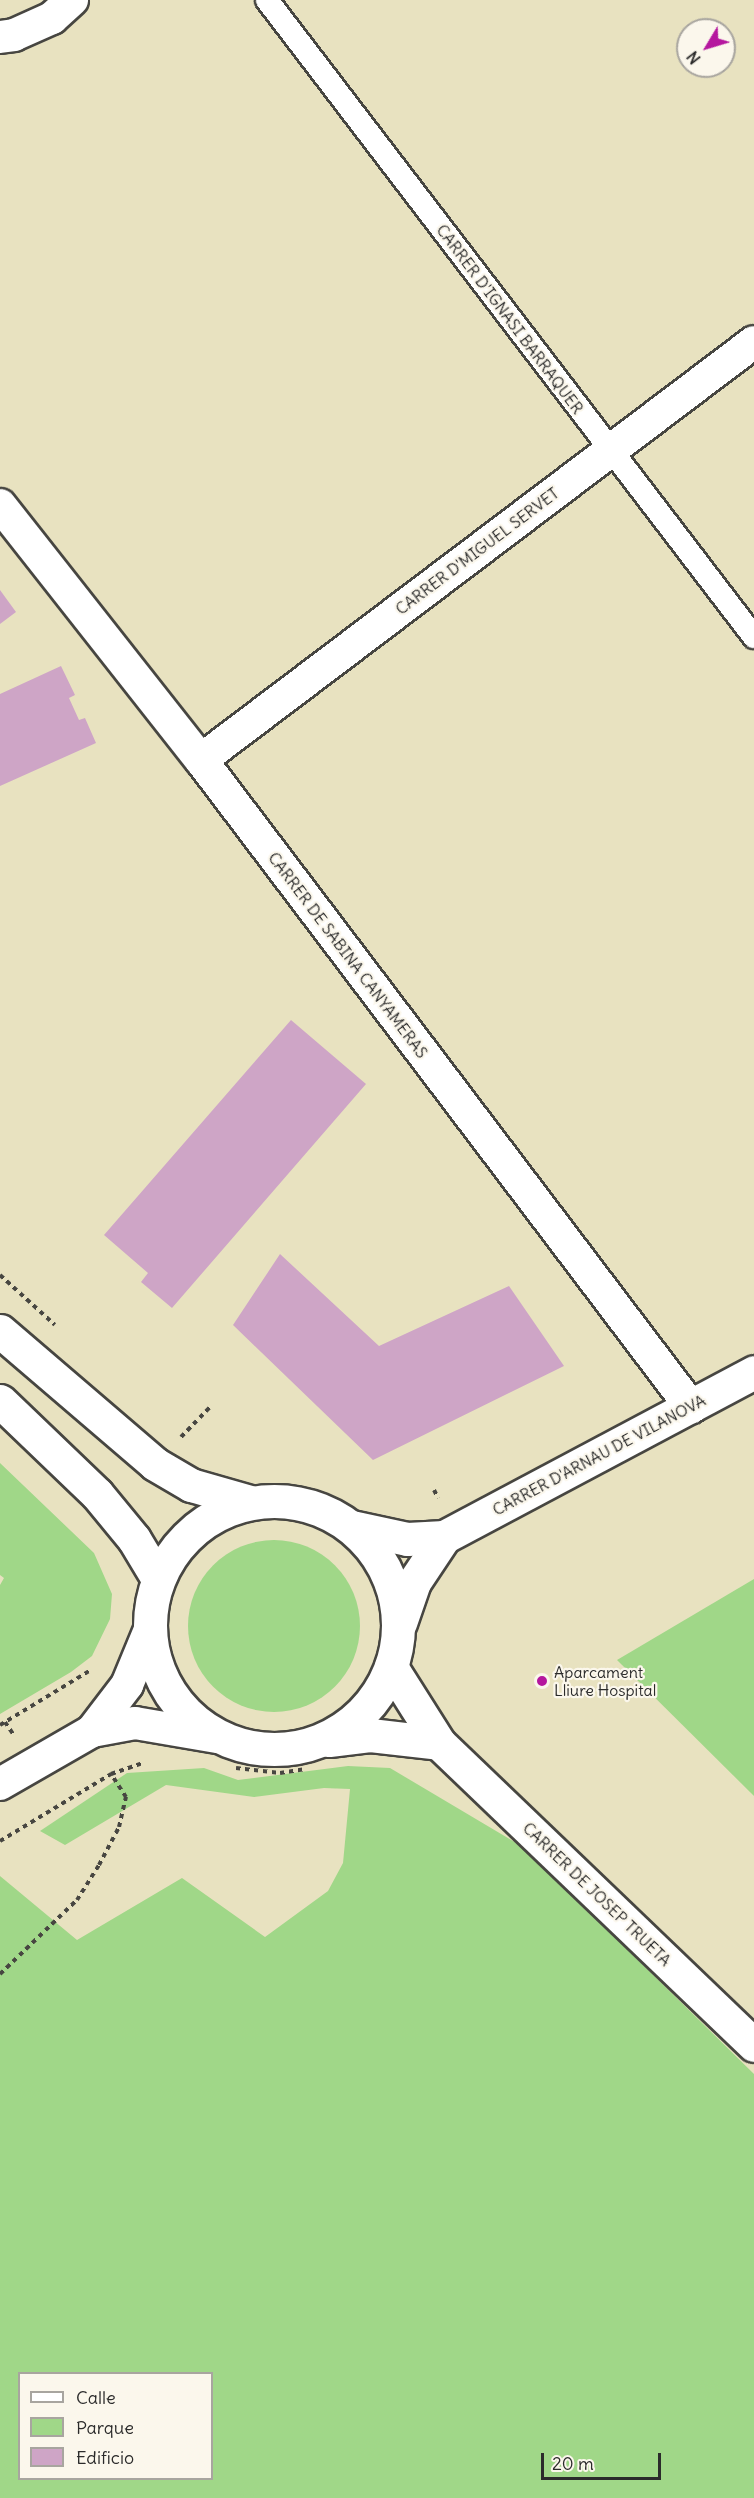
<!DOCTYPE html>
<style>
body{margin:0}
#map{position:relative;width:754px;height:2498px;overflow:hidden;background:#e8e2c0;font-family:Delius,sans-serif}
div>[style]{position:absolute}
.green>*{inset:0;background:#a0d788}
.round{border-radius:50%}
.building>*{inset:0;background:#cea5c6}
.path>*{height:4px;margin-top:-2px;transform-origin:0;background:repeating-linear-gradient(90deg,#474641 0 4.5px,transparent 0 9px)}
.roads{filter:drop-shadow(2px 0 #474641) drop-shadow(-2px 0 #474641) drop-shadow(0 2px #474641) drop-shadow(0 -2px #474641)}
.pedestrian>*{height:22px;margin:-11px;padding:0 11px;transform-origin:11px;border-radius:11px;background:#fff}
.minor>*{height:32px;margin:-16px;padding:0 16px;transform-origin:16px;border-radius:16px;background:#fff}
.tertiary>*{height:33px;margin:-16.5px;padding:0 16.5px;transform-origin:16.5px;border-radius:16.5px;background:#fff}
.tertiary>.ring{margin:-16.5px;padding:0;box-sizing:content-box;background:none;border:33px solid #fff;border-radius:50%}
.dots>*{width:16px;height:16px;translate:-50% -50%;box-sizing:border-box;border:3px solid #fbf7ec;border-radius:50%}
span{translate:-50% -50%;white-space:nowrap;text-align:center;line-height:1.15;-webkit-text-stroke:4.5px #fbf7ec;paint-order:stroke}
.street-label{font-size:16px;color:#2b2b2b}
.poi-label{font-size:16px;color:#2b2b2b}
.left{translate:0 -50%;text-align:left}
.legend{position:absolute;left:18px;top:2372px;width:195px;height:108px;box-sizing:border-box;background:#fbf7ec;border:2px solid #a8a59f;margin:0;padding:8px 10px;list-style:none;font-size:18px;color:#2b2b2b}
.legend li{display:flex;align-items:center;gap:12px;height:30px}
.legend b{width:30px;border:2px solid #a8a59f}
.north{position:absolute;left:676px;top:18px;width:60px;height:60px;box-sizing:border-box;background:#fbf7ec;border:2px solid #a8a59f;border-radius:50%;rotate:232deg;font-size:16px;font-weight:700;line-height:24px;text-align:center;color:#2b2b2b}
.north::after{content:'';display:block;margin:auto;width:21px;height:27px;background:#b5179e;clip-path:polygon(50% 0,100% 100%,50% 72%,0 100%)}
.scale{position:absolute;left:541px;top:2453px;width:120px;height:27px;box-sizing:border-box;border:3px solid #2b2b2b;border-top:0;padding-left:8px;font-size:18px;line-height:21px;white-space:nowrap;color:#2b2b2b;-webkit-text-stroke:4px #fbf7ec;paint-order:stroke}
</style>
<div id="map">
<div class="green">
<div style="clip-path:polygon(0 1463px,94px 1553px,112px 1594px,110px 1619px,92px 1656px,71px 1672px,0 1714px,0 1585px,4px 1578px,0 1575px)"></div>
<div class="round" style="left:188px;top:1540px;width:172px;height:172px"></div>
<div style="clip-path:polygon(754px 1579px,754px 1796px,617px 1660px)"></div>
<div style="clip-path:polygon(evenodd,348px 1766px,390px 1768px,523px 1847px,754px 2074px,754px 2498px,0 2498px,0 1876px,77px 1940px,182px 1878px,265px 1937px,328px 1891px,343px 1863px,350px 1789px,324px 1788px,254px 1797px,166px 1785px,65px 1845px,40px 1831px,127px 1773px,204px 1768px,238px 1780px,348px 1766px,20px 2374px,212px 2374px,212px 2478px,20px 2478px,20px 2374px)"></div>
</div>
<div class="building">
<div style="clip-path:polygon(0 590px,16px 612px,0 624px)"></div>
<div style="clip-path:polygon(61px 666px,75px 695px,69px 698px,79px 720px,85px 718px,96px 743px,0 786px,0 694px)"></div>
<div style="clip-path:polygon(291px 1020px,366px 1084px,172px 1308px,141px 1282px,148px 1273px,104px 1235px)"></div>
<div style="clip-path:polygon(280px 1254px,379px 1346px,509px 1286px,564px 1366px,373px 1460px,233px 1325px)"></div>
</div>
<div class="path">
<div style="left:0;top:1275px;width:74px;rotate:42.3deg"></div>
<div style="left:181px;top:1437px;width:42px;rotate:-46deg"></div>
<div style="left:434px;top:1490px;width:9px;rotate:63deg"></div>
<div style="left:5px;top:1722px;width:14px;rotate:56deg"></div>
<div style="left:0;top:1725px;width:104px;rotate:-31.2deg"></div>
<div style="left:236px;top:1768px;width:44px;rotate:6.5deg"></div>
<div style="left:280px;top:1773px;width:26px;rotate:-9deg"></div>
<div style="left:0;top:1841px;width:130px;rotate:-31.1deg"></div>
<div style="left:111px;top:1774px;width:34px;rotate:-19deg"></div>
<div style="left:0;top:1974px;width:107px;rotate:-43.9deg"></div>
<div style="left:77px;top:1900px;width:41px;rotate:-57.8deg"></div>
<div style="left:99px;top:1865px;width:43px;rotate:-62.2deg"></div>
<div style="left:119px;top:1827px;width:31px;rotate:-77deg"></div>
<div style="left:126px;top:1797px;width:27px;rotate:-123deg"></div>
</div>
<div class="roads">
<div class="pedestrian">
<div style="left:267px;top:0;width:802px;rotate:52.6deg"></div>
</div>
<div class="minor">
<div style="left:0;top:37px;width:14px;rotate:-8deg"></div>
<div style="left:14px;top:35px;width:42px;rotate:-24.1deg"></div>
<div style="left:52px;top:18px;width:27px;rotate:-42deg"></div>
<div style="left:0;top:505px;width:325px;rotate:51.8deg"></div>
<div style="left:201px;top:760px;width:812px;rotate:52.86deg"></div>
<div style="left:201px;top:760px;width:693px;rotate:-37.08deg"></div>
<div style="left:92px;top:1731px;width:58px;rotate:-52.7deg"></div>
<div style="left:127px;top:1685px;width:57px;rotate:-67.5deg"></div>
<div style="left:0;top:1784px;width:106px;rotate:-29.9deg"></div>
<div style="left:92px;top:1731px;width:44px;rotate:-10.5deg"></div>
<div style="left:135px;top:1723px;width:83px;rotate:9.7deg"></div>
</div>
<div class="tertiary">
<div style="left:0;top:1331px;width:204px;rotate:40.6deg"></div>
<div style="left:155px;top:1464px;width:42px;rotate:30.3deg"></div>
<div style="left:191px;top:1485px;width:61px;rotate:16.1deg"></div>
<div style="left:0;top:1401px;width:134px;rotate:43.8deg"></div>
<div style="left:97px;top:1494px;width:58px;rotate:50.6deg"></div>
<div style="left:134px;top:1539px;width:47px;rotate:59deg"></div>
<div class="ring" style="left:150px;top:1501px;width:215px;height:215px"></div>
<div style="left:351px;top:1527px;width:57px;rotate:12.1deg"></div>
<div style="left:407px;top:1539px;width:37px;rotate:-3deg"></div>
<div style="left:444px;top:1537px;width:351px;rotate:-28deg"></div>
<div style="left:400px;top:1623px;width:43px;rotate:-71.1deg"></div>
<div style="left:414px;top:1582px;width:54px;rotate:-56.3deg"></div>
<div style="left:391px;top:1667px;width:90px;rotate:57.7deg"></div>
<div style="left:439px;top:1743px;width:436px;rotate:43.8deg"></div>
<div style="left:329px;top:1740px;width:41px;rotate:-7deg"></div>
<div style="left:370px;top:1735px;width:69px;rotate:6.6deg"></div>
</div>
</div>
<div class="dots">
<div style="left:542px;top:1681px;background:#b5179e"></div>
</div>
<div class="street-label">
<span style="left:510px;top:319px;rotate:53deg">CARRER D'IGNASI BARRAQUER</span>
<span style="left:477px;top:551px;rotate:-37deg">CARRER D'MIGUEL SERVET</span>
<span style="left:348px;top:955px;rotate:53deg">CARRER DE SABINA CANYAMERAS</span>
<span style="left:599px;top:1455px;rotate:-28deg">CARRER D'ARNAU DE VILANOVA</span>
<span style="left:597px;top:1894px;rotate:44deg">CARRER DE JOSEP TRUETA</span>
</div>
<div class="poi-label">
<span class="left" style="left:554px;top:1681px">Aparcament<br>Lliure Hospital</span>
</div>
<ul class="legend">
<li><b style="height:8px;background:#fff"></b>Calle</li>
<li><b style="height:16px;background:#a0d788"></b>Parque</li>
<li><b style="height:16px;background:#cea5c6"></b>Edificio</li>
</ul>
<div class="north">N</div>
<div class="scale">20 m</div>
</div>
